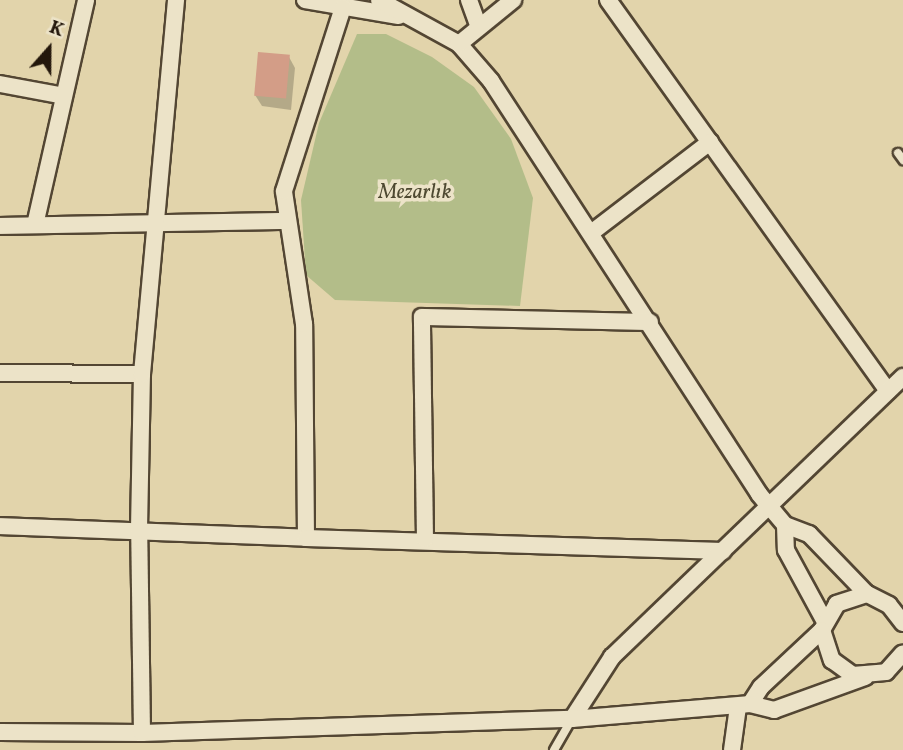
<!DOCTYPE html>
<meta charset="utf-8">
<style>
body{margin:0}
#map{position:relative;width:903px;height:750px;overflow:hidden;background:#e2d4ab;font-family:Vollkorn,serif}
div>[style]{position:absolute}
.green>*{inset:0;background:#b3bd89}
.shadow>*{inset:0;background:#0003}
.building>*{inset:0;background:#d39d87;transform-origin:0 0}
.roads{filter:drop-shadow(2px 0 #534633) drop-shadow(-2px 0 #534633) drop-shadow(0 2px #534633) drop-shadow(0 -2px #534633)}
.service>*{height:8px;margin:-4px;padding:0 4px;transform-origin:4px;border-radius:4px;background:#ece3c8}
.minor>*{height:16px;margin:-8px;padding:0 8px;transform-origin:8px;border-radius:8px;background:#ece3c8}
span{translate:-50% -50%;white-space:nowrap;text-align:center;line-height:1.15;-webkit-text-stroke:7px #ece3c8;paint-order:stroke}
.park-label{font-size:21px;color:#4e4931;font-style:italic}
.north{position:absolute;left:14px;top:14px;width:70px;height:70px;-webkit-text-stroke:5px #ece3c8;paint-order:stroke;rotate:21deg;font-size:19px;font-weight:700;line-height:28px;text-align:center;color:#23170b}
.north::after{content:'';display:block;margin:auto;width:24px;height:32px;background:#23170b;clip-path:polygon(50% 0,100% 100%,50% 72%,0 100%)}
</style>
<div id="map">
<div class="green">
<div style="clip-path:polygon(357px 34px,386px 34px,432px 57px,474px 87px,511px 139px,533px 198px,520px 306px,335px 300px,306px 275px,301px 200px,319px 123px)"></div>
</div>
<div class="shadow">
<div style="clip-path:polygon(289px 57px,295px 68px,291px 110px,262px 106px,255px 95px)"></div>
</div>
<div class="building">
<div style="left:258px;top:52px;width:32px;height:44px;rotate:5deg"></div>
</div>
<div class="roads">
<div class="service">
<div style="left:898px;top:153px;width:9px;rotate:54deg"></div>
<div style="left:554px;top:750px;width:36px;rotate:-60deg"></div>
</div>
<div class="minor">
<div style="left:305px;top:0;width:95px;rotate:9.7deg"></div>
<div style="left:379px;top:0;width:91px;rotate:28.8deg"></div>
<div style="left:459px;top:44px;width:49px;rotate:49.1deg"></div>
<div style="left:491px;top:81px;width:492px;rotate:57deg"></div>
<div style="left:759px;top:494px;width:40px;rotate:50deg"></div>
<div style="left:785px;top:525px;width:26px;rotate:21deg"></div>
<div style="left:809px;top:534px;width:83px;rotate:46deg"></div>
<div style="left:469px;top:0;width:29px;rotate:70deg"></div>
<div style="left:608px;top:0;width:481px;rotate:54.4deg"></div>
<div style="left:459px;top:44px;width:70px;rotate:-39.2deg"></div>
<div style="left:0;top:84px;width:65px;rotate:10.6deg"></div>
<div style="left:35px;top:225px;width:231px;rotate:-77.2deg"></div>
<div style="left:0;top:226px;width:286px;rotate:-1deg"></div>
<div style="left:591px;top:233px;width:150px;rotate:-37.4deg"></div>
<div style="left:0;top:373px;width:142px;rotate:0.4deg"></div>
<div style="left:785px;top:525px;width:25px;rotate:88deg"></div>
<div style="left:786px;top:550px;width:80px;rotate:61.5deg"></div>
<div style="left:0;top:526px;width:306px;rotate:2.2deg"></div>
<div style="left:306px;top:538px;width:214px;rotate:-90.5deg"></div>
<div style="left:304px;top:324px;width:134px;rotate:-98.6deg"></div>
<div style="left:284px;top:191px;width:193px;rotate:-72.2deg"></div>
<div style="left:306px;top:538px;width:417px;rotate:1.8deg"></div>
<div style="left:425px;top:539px;width:222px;rotate:-90.8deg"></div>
<div style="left:422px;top:317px;width:228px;rotate:1.3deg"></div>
<div style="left:903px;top:623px;width:23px;rotate:-128deg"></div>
<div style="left:889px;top:605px;width:25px;rotate:-153deg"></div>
<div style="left:867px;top:594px;width:32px;rotate:162deg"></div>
<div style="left:837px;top:604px;width:30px;rotate:120deg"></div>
<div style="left:822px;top:630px;width:32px;rotate:72deg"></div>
<div style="left:832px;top:660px;width:26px;rotate:36deg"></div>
<div style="left:853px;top:675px;width:33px;rotate:-5deg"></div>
<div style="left:886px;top:672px;width:25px;rotate:-48deg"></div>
<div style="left:750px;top:704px;width:20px;rotate:-57deg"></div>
<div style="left:761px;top:687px;width:83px;rotate:-43.1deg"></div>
<div style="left:572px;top:719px;width:74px;rotate:-57.2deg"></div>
<div style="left:612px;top:657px;width:404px;rotate:-43.9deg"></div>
<div style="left:0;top:732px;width:142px;rotate:0.4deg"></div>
<div style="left:142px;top:733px;width:430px;rotate:-1.9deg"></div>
<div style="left:572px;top:719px;width:179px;rotate:-4.8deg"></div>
<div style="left:750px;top:704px;width:25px;rotate:14deg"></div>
<div style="left:774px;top:710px;width:97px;rotate:-19.9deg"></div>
<div style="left:142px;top:733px;width:204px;rotate:-90.8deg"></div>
<div style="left:139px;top:529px;width:155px;rotate:-88.9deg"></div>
<div style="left:142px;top:374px;width:376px;rotate:-84.8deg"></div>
<div style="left:732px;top:750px;width:43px;rotate:-82.1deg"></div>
</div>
</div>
<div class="park-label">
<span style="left:415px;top:193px">Mezarlık</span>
</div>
<div class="north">K</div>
</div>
